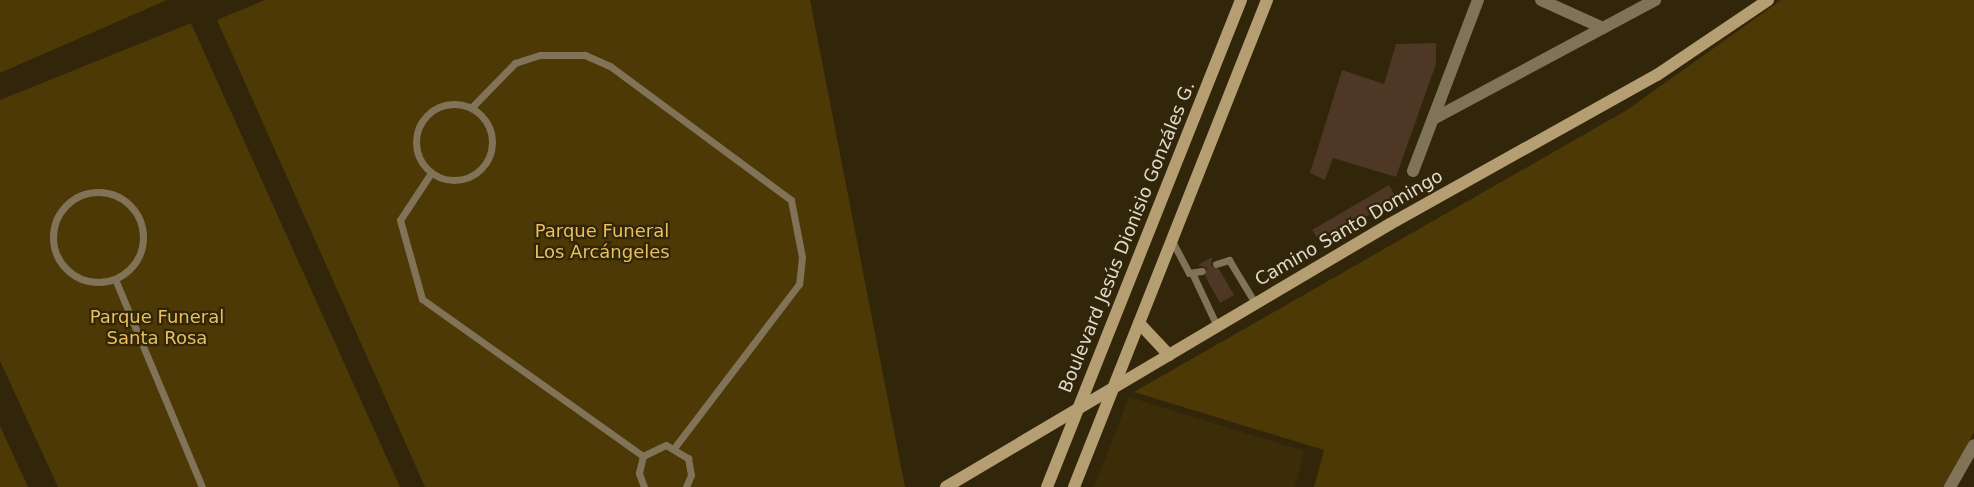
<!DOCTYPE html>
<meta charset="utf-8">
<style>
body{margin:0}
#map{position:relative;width:1974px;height:487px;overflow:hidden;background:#31250a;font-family:"DejaVu Sans",sans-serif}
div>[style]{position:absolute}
.built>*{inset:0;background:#3c2d09}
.green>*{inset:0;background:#4d3905}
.building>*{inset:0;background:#4e3724}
.lane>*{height:7px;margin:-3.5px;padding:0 3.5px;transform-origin:3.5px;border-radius:3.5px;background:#807358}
.lane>.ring{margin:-3.5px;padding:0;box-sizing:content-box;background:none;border:7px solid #807358;border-radius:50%}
.street>*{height:12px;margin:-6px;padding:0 6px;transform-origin:6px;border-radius:6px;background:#807358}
.secondary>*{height:12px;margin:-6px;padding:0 6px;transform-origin:6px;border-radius:6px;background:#b49e72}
span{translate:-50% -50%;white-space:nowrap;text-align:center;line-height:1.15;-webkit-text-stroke:4.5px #31250a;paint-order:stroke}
.street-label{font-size:18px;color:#e2dacb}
.park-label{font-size:18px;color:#eabf5d}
</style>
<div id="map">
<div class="built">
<div style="clip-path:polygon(1129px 397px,1304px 451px,1295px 487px,1094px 487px)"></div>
</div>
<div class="green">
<div style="clip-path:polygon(0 0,167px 0,0 73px)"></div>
<div style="clip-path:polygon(265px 0,810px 0,905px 487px,425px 487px,217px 20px)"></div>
<div style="clip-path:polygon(1781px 0,1974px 0,1974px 432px,1946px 487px,1314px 487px,1324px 450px,1134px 392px,1627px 110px)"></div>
<div style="clip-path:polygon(191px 23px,400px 487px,58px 487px,0 361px,0 100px)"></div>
<div style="clip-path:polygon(0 426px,28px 487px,0 487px)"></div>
</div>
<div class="building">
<div style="clip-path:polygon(1436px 43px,1436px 64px,1396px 177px,1333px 158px,1325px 180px,1310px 173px,1342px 70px,1384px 84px,1396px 44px)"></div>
<div style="clip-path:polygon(1389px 185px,1396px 198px,1322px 244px,1312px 230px)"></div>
<div style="clip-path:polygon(1212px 257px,1211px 266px,1219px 269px,1234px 295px,1220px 303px,1205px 276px,1207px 268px,1198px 265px)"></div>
</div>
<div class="lane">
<div class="ring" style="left:416px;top:104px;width:69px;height:69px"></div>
<div style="left:473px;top:106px;width:60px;rotate:-45.7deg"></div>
<div style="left:515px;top:63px;width:26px;rotate:-18deg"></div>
<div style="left:540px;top:55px;width:45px"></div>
<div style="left:585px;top:55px;width:27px;rotate:24deg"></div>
<div style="left:610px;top:66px;width:225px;rotate:36.5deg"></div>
<div style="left:791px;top:200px;width:58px;rotate:79.1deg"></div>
<div style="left:802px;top:257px;width:27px;rotate:96deg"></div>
<div style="left:799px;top:284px;width:205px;rotate:127.3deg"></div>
<div style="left:431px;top:173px;width:56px;rotate:123.4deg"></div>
<div style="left:400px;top:220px;width:82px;rotate:74.4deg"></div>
<div style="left:422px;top:299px;width:271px;rotate:35.4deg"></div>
<div class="ring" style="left:53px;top:192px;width:83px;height:83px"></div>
<div style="left:1172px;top:241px;width:36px;rotate:62deg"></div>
<div style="left:1189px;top:273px;width:13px;rotate:-9deg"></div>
<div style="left:1216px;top:264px;width:14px;rotate:-17deg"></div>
<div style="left:1229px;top:260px;width:50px;rotate:58.8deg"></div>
<div style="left:1193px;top:275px;width:56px;rotate:64.8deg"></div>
<div style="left:115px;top:279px;width:225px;rotate:67.3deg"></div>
<div style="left:644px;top:487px;width:15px;rotate:-110deg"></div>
<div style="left:639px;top:473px;width:17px;rotate:-77deg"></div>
<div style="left:643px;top:456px;width:25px;rotate:-26deg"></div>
<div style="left:666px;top:445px;width:26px;rotate:31deg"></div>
<div style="left:688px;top:458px;width:17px;rotate:80deg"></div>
<div style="left:691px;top:475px;width:13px;rotate:113deg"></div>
</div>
<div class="street">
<div style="left:1541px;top:0;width:68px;rotate:24.3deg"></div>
<div style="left:1435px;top:118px;width:250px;rotate:-28.2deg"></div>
<div style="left:1413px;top:171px;width:183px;rotate:-69.2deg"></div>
<div style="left:1950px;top:487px;width:48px;rotate:-60.3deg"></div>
</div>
<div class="secondary">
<div style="left:1139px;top:323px;width:44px;rotate:46.8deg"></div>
<div style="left:946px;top:487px;width:516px;rotate:-30.64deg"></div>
<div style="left:1390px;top:224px;width:306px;rotate:-29.2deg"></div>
<div style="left:1657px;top:75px;width:134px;rotate:-34deg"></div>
<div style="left:1047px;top:487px;width:524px;rotate:-68.28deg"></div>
<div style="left:1074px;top:487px;width:524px;rotate:-68.38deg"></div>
</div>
<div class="street-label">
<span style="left:1349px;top:228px;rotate:-30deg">Camino Santo Domingo</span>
<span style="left:1127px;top:237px;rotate:-68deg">Boulevard Jesús Dionisio Gonzáles G.</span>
</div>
<div class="park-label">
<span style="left:602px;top:242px">Parque Funeral<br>Los Arcángeles</span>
<span style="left:157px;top:328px">Parque Funeral<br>Santa Rosa</span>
</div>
</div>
